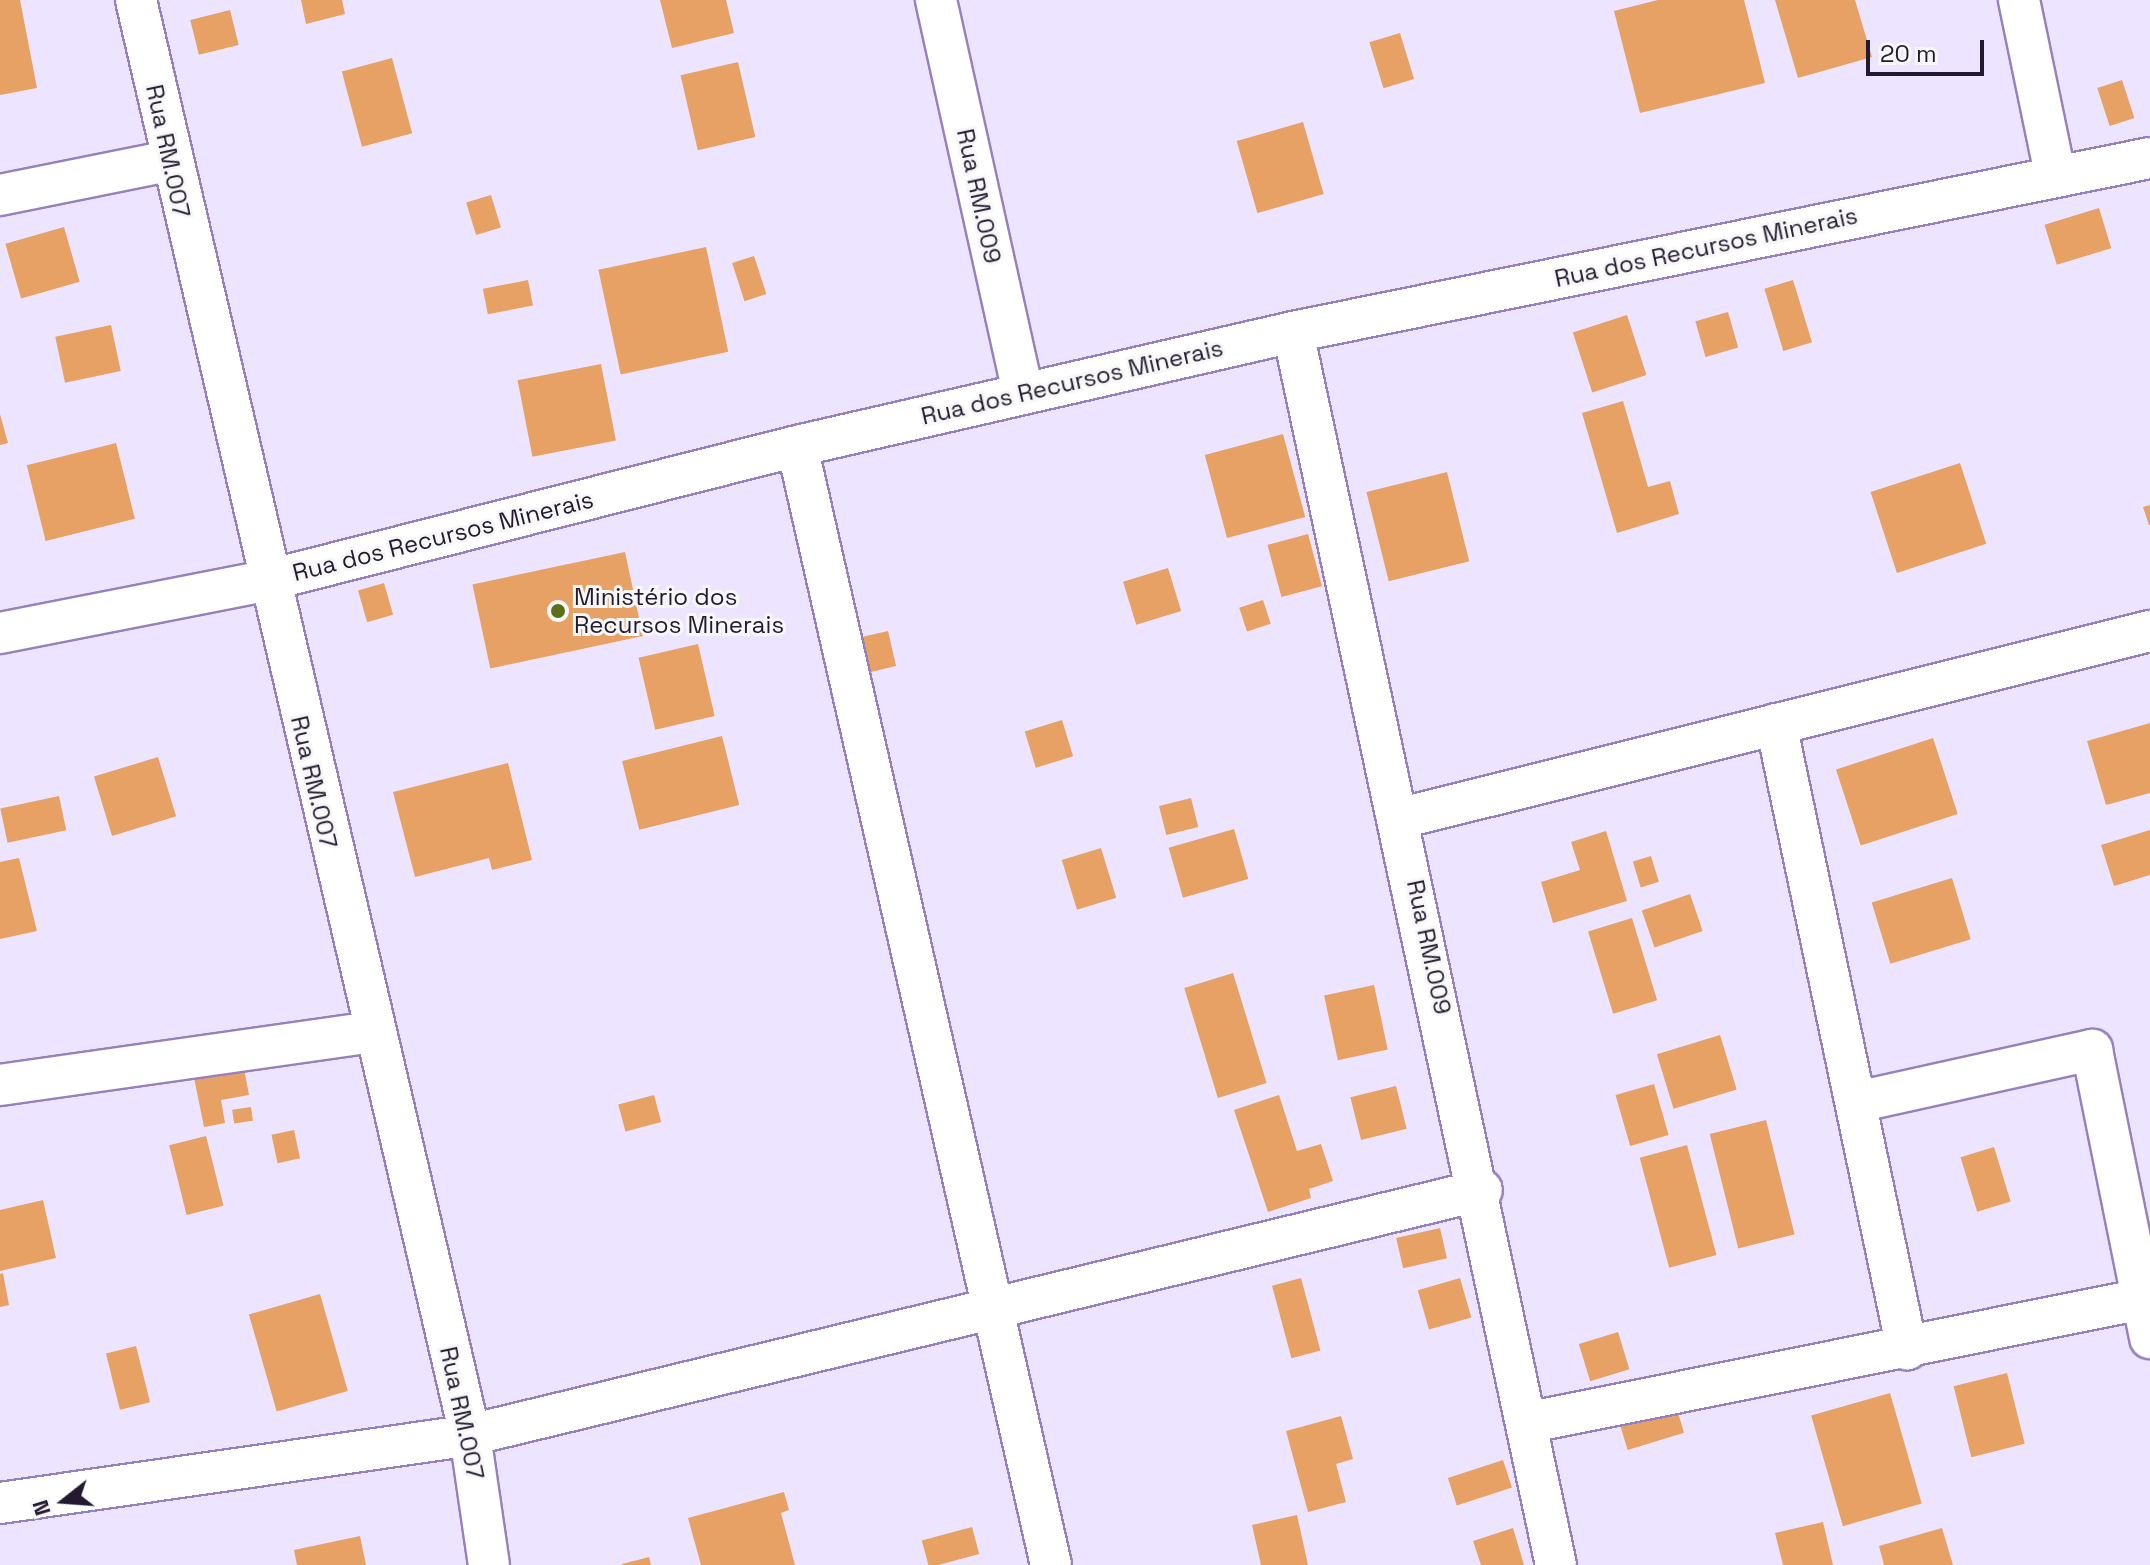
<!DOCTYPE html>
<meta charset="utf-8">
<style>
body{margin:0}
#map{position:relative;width:2150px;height:1565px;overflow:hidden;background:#ede5ff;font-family:"Space Grotesk",sans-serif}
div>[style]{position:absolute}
.building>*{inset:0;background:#e7a164;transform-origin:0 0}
.roads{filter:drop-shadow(2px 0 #9781bc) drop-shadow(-2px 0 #9781bc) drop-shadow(0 2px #9781bc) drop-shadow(0 -2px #9781bc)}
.minor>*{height:40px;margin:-20px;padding:0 20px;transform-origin:20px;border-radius:20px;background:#fff}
.dots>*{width:22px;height:22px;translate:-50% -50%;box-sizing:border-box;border:4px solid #f7f7f7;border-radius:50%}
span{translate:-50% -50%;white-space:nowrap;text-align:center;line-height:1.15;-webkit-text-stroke:6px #f7f7f7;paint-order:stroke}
.street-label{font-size:24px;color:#231a31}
.poi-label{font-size:24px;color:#231a31}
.left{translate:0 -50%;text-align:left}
.north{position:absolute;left:24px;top:1461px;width:80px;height:80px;-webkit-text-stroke:6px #f7f7f7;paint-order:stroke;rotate:253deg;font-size:22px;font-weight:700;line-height:32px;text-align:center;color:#231a31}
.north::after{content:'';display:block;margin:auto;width:28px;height:36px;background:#231a31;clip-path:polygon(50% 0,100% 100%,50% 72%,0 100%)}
.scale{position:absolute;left:1866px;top:40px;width:118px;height:36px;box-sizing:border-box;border:4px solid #231a31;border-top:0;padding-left:10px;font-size:24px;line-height:28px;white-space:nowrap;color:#231a31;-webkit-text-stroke:6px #f7f7f7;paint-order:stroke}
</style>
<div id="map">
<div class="building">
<div style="clip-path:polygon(0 0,20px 0,37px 88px,0 95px)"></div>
<div style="clip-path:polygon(301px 0,342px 0,345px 14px,306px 24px)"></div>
<div style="clip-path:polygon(660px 0,726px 0,734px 33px,672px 48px)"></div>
<div style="clip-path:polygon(1658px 0,1744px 0,1765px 83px,1640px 113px,1614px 11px)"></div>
<div style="clip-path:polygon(1775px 0,1855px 0,1872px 57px,1798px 78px)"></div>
<div style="left:230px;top:10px;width:36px;height:41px;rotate:76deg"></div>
<div style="left:1400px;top:33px;width:48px;height:32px;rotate:73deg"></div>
<div style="left:392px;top:58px;width:78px;height:52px;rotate:75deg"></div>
<div style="left:738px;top:62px;width:77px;height:59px;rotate:77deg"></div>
<div style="left:2122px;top:80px;width:40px;height:26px;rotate:72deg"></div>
<div style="left:1303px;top:122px;width:75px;height:69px;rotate:74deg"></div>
<div style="left:491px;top:195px;width:34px;height:26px;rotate:73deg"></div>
<div style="left:2099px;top:208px;width:42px;height:57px;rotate:73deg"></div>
<div style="left:64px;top:227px;width:57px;height:61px;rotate:74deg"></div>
<div style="left:706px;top:247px;width:107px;height:110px;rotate:78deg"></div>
<div style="left:754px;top:256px;width:40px;height:23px;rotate:72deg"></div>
<div style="left:528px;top:280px;width:26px;height:46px;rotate:79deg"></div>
<div style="left:1793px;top:280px;width:65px;height:30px;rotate:73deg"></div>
<div style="left:1728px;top:312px;width:37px;height:34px;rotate:74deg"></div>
<div style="left:1627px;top:315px;width:63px;height:57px;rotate:72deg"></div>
<div style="left:111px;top:325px;width:47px;height:57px;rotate:78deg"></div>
<div style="left:601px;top:364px;width:78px;height:85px;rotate:79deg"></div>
<div style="clip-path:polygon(1623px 401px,1648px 487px,1670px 481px,1679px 514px,1617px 533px,1582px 413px)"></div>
<div style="clip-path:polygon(0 414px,8px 443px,0 445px)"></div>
<div style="left:1283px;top:434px;width:86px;height:81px;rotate:75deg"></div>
<div style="left:116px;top:443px;width:78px;height:92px;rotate:76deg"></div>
<div style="left:1960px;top:463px;width:85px;height:94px;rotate:72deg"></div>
<div style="left:1447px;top:472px;width:92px;height:83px;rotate:76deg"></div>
<div style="clip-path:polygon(2150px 505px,2150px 525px,2149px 525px,2143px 507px)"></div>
<div style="left:1308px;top:534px;width:54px;height:42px;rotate:75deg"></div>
<div style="left:625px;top:552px;width:86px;height:156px;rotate:78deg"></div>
<div style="left:1168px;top:568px;width:45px;height:47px;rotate:73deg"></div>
<div style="left:384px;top:583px;width:33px;height:27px;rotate:74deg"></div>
<div style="left:1263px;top:600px;width:25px;height:25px;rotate:72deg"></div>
<div style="left:888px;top:631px;width:36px;height:27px;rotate:77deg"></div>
<div style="left:698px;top:644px;width:74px;height:61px;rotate:77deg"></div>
<div style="left:1062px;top:720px;width:38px;height:39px;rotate:73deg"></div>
<div style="clip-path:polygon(2150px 723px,2150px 793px,2106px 805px,2087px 741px)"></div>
<div style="left:722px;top:736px;width:71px;height:103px;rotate:76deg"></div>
<div style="left:1933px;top:738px;width:80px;height:102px;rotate:72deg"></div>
<div style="left:158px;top:757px;width:62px;height:67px;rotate:73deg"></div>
<div style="clip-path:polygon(508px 763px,532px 860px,492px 870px,489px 858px,415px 877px,393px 792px)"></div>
<div style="left:59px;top:796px;width:35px;height:60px;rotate:78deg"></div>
<div style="left:1191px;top:798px;width:30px;height:33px;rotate:76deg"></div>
<div style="left:1234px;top:829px;width:52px;height:68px;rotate:74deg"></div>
<div style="clip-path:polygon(2150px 830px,2150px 875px,2114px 886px,2101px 845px)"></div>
<div style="clip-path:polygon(1606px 831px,1627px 901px,1553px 923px,1541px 882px,1580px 870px,1571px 842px)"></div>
<div style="left:1101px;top:848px;width:52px;height:41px;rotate:73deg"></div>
<div style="left:1651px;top:856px;width:27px;height:19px;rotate:73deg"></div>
<div style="clip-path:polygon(19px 858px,37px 931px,0 939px,0 862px)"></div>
<div style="left:1952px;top:878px;width:64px;height:84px;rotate:73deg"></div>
<div style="left:1690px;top:894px;width:39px;height:51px;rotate:71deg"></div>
<div style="left:1632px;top:918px;width:86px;height:46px;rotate:73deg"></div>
<div style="left:1233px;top:973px;width:115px;height:51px;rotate:73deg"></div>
<div style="left:1374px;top:985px;width:66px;height:51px;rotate:78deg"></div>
<div style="left:1720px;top:1035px;width:57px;height:66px;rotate:73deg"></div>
<div style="clip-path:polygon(191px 1063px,244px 1068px,249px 1095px,221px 1100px,225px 1123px,204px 1127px)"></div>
<div style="left:1654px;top:1084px;width:53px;height:40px;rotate:74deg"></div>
<div style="left:1396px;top:1086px;width:44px;height:47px;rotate:76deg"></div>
<div style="left:654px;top:1095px;width:28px;height:37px;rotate:75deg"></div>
<div style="clip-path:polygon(1279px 1095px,1297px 1151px,1321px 1144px,1333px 1181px,1309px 1189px,1311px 1198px,1268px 1212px,1234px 1110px)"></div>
<div style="left:251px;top:1107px;width:14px;height:19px;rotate:82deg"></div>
<div style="left:1766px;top:1120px;width:118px;height:58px;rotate:76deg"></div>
<div style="left:294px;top:1130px;width:29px;height:23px;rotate:78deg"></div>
<div style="left:206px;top:1136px;width:72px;height:38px;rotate:76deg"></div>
<div style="left:1687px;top:1145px;width:114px;height:49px;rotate:75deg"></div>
<div style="left:1994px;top:1147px;width:57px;height:35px;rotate:73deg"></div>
<div style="clip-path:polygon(43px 1200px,56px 1258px,0 1271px,0 1210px)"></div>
<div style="left:1440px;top:1228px;width:31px;height:45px;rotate:77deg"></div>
<div style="clip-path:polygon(3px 1273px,9px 1305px,0 1307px,0 1274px)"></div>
<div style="left:1301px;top:1278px;width:75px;height:30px;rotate:75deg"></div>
<div style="left:1460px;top:1278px;width:41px;height:44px;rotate:74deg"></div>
<div style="left:320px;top:1294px;width:101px;height:74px;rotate:74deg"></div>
<div style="left:1618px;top:1332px;width:39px;height:41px;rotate:73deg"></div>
<div style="left:136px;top:1346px;width:58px;height:31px;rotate:76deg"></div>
<div style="left:2007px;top:1373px;width:73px;height:55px;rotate:76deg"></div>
<div style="left:1890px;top:1393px;width:115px;height:82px;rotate:74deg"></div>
<div style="left:1675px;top:1403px;width:31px;height:59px;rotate:73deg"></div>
<div style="clip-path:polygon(1341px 1416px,1353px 1459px,1336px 1464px,1346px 1502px,1308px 1512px,1286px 1431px)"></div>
<div style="left:1503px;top:1460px;width:29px;height:58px;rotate:72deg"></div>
<div style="clip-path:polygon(784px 1492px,789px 1510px,781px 1513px,795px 1565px,701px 1565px,688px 1518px)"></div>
<div style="clip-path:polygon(1297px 1515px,1308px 1565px,1261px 1565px,1252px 1525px)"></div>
<div style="clip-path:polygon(1823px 1522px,1833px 1565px,1783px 1565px,1775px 1533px)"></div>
<div style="left:972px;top:1527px;width:28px;height:52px;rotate:75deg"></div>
<div style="clip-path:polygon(1513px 1528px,1524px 1565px,1481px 1565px,1473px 1541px)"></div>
<div style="clip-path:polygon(1942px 1528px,1953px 1565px,1884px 1565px,1879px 1546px)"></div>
<div style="clip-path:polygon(360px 1536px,366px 1565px,297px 1565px,294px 1550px)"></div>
<div style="clip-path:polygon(649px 1557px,651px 1565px,622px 1565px,622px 1564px)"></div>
</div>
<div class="roads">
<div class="minor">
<div style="left:136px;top:0;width:1473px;rotate:76.9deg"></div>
<div style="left:470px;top:1435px;width:131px;rotate:81.7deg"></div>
<div style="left:936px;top:0;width:402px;rotate:77.5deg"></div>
<div style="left:2019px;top:0;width:178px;rotate:78.3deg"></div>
<div style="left:0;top:195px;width:171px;rotate:-11.4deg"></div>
<div style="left:1293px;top:332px;width:1261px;rotate:77.96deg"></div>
<div style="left:797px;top:446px;width:1147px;rotate:77.21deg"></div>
<div style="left:0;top:633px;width:274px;rotate:-11.1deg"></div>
<div style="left:269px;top:580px;width:545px;rotate:-14.24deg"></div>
<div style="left:797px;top:446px;width:509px;rotate:-12.94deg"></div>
<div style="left:1293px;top:332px;width:874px;rotate:-11.48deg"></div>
<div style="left:1776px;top:724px;width:639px;rotate:78.16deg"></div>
<div style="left:1401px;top:818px;width:772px;rotate:-14.02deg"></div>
<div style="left:0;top:1085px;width:375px;rotate:-8.1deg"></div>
<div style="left:1857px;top:1102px;width:241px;rotate:-12.5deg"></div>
<div style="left:2092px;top:1050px;width:294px;rotate:78.6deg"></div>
<div style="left:1531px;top:1422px;width:623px;rotate:-11.38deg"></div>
<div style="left:0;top:1503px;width:475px;rotate:-8.2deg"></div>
<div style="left:470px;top:1435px;width:1041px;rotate:-13.61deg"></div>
</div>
</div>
<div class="dots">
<div style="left:558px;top:611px;background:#5e6f1c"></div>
</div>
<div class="street-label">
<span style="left:168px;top:151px;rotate:78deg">Rua RM.007</span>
<span style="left:979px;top:196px;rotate:78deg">Rua RM.009</span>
<span style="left:1706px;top:247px;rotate:-12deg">Rua dos Recursos Minerais</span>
<span style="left:1072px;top:382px;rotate:-13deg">Rua dos Recursos Minerais</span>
<span style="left:443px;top:536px;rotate:-14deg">Rua dos Recursos Minerais</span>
<span style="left:314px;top:782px;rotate:77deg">Rua RM.007</span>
<span style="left:1429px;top:947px;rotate:78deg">Rua RM.009</span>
<span style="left:462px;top:1413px;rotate:78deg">Rua RM.007</span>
</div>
<div class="poi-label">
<span class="left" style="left:574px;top:611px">Ministério dos<br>Recursos Minerais</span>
</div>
<div class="north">N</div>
<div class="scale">20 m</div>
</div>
